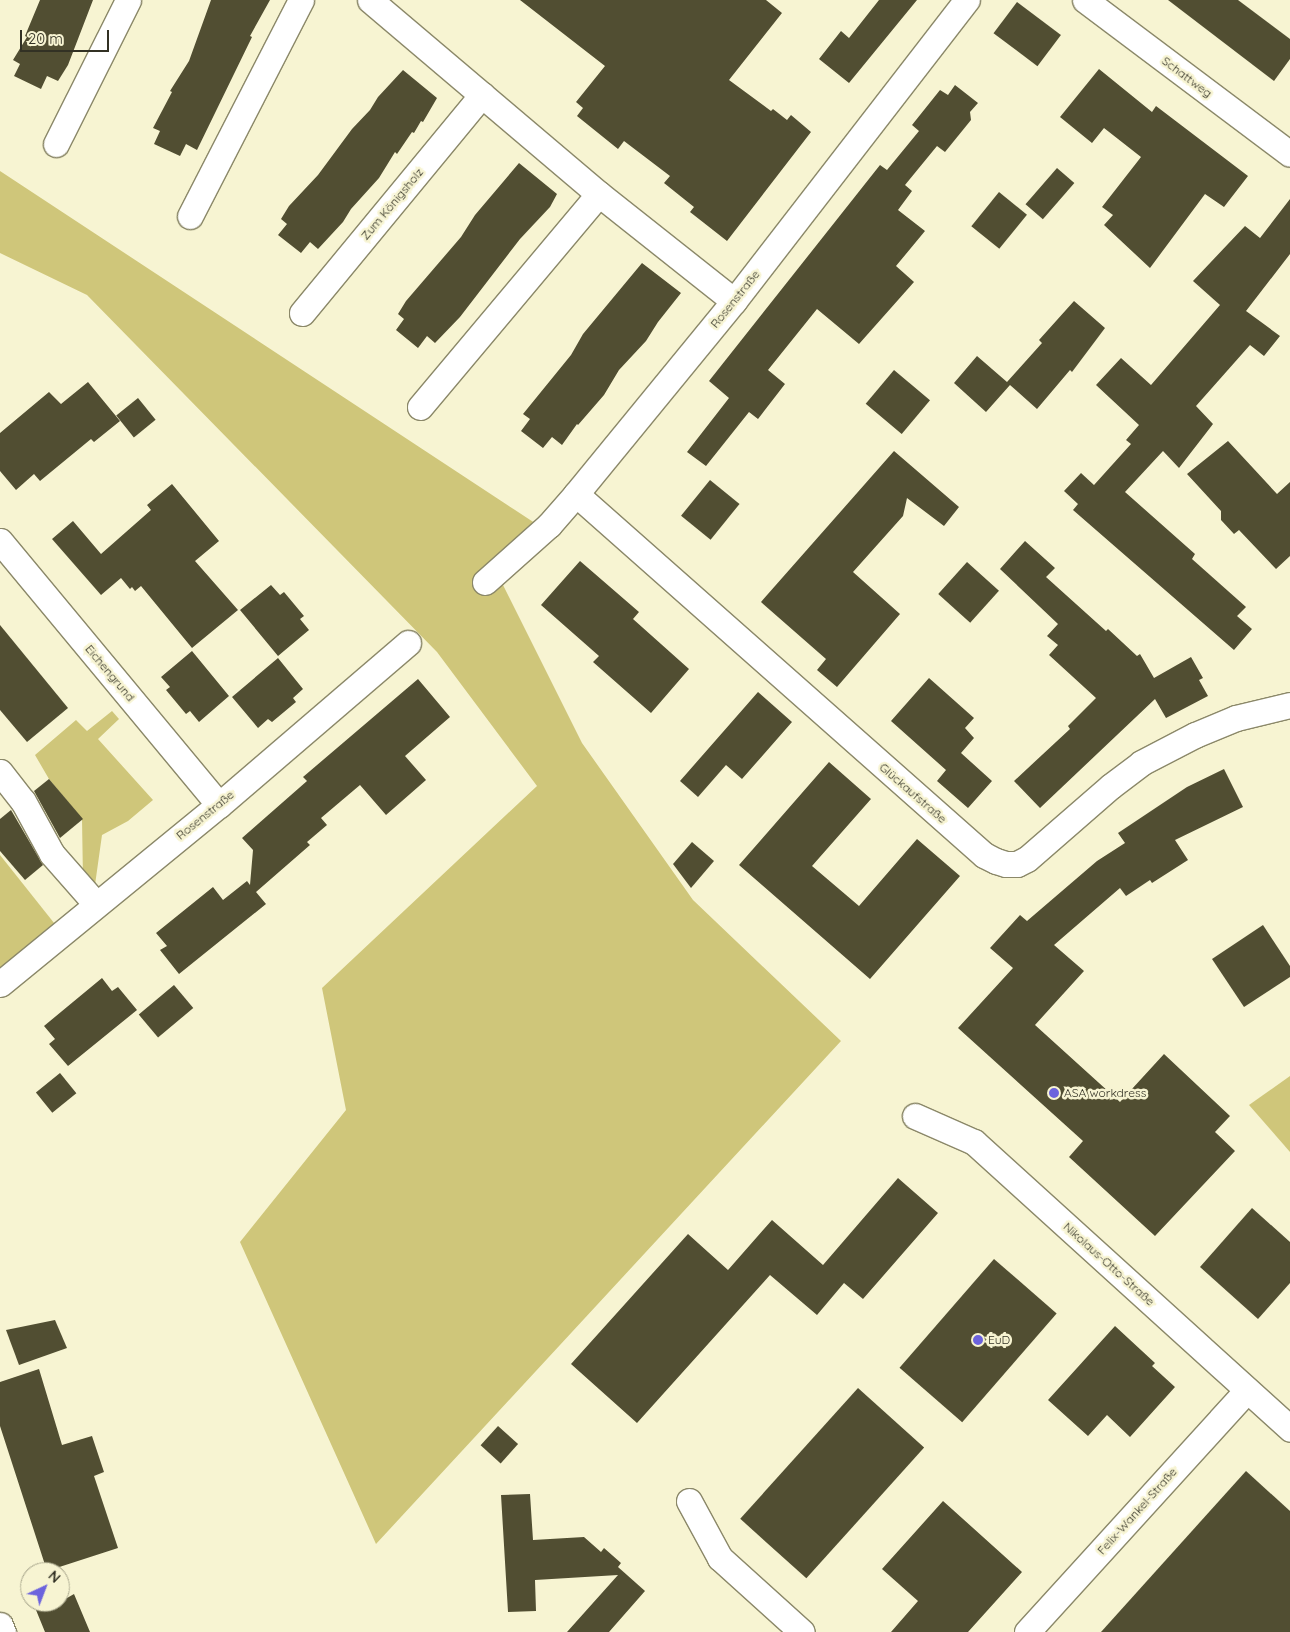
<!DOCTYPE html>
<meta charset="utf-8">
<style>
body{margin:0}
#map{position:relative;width:1290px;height:1632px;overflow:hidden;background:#f7f4d2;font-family:Quicksand,sans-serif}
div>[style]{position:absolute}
.green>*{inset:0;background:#cfc67a}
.building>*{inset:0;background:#514e32;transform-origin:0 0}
.roads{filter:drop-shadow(1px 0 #8b8869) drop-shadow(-1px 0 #8b8869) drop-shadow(0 1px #8b8869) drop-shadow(0 -1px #8b8869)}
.street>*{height:25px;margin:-12.5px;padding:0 12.5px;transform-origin:12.5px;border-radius:12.5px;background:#fff}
.dots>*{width:14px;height:14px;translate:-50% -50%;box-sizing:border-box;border:2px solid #f7f4d2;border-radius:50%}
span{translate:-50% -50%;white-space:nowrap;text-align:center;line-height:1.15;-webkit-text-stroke:5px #f7f4d2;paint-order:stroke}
.street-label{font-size:12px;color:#323124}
.poi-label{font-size:12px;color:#323124}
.left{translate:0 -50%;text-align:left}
.north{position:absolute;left:20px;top:1562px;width:50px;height:50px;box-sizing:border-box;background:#f7f4d2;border:1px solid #a8a68c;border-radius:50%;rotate:43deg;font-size:14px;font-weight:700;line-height:20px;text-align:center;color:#323124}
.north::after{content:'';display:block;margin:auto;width:18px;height:22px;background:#6c63dd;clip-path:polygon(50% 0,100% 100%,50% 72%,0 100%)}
.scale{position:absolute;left:20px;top:30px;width:89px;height:22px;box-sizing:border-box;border:2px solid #323124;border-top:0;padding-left:6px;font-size:15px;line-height:18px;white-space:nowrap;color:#323124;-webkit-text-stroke:4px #f7f4d2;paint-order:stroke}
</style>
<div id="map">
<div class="green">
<div style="clip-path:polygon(0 171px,553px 535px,503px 585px,582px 743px,693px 900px,841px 1041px,376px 1544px,240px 1242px,346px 1110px,322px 988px,537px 786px,437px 652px,87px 295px,0 253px)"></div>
<div style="clip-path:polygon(112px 711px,119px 719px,98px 739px,153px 800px,128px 821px,102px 835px,94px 892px,83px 880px,82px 819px,49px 779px,35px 755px,76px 720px,87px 731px)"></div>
<div style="clip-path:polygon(0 855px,62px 933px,0 984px)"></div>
<div style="clip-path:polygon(1290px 1076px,1290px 1152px,1249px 1105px)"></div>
</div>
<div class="building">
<div style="clip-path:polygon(40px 0,93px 0,68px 65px,58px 81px,47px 76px,41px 89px,14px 76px,20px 64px,13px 60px,27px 37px,25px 36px)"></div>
<div style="clip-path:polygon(211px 0,270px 0,250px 36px,252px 37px,197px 150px,186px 144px,180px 156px,154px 144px,160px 131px,153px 128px,172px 92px,170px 91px,189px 61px)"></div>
<div style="clip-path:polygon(520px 0,766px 0,782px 13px,729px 80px,771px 111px,773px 109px,787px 120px,791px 115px,811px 132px,727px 241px,690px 212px,694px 207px,664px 183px,670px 176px,624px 141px,618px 149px,577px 116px,583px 108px,576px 102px,605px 66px)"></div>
<div style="clip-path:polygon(879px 0,917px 0,849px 83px,819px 59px,841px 31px,849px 38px)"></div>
<div style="clip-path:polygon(1168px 0,1238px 0,1290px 39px,1290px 59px,1274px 81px)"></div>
<div style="left:1017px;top:2px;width:55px;height:39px;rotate:37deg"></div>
<div style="clip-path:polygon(1099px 69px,1152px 112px,1156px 106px,1248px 176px,1224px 207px,1205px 194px,1150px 268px,1104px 225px,1113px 215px,1102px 207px,1141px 157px,1104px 128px,1092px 143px,1060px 117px)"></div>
<div style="clip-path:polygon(403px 70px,437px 98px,423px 122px,421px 121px,414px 133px,412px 132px,397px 154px,395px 152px,379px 178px,351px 209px,343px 222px,318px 249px,310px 242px,301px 253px,278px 235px,287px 224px,281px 219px,289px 206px,318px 175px,352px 129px,370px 110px,378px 97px)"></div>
<div style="clip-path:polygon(955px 85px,978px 103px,970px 112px,971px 120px,945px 152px,937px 146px,905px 185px,912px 191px,898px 210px,925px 231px,896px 266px,914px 282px,859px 344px,817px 309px,768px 370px,785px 384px,758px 419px,749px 412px,706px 466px,687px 452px,729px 398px,709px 381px,880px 165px,887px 170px,919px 131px,912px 125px,940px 90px,948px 95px)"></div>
<div style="clip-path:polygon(519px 163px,557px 194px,550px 207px,520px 239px,460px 317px,435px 343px,427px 336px,418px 348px,396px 330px,404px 319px,398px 314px,406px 301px,461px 237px,475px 215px)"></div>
<div style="left:1057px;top:168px;width:23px;height:48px;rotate:41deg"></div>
<div style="left:999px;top:192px;width:36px;height:44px;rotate:39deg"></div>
<div style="clip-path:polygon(1290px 199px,1290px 254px,1246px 311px,1280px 336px,1264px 356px,1250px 345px,1196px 406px,1213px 424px,1179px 468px,1163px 451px,1125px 492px,1195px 554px,1192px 559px,1246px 607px,1237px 616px,1252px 629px,1234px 650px,1073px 510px,1078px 504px,1064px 491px,1081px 473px,1094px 485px,1131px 444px,1126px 440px,1139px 425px,1096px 385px,1121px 358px,1151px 385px,1220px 305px,1193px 281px,1245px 226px,1260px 238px)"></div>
<div style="clip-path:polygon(642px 263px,681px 293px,658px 322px,646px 341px,619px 370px,604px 395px,578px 425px,577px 424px,562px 445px,552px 437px,543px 448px,521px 431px,530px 419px,523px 414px,571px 355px,583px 334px)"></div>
<div style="clip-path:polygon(1074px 301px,1105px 328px,1072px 372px,1070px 370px,1037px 409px,1010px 385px,986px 412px,954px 383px,977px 356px,1007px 382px,1042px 343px,1039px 340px)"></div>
<div style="left:894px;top:370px;width:47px;height:44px;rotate:40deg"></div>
<div style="clip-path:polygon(88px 382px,120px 421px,94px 442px,91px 439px,40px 481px,34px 474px,16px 490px,0 471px,0 433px,49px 392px,61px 404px)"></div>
<div style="left:138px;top:398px;width:28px;height:28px;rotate:51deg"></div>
<div style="clip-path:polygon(1228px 441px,1277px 494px,1290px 482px,1290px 556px,1276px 569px,1239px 530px,1234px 534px,1221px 520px,1221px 511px,1187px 474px)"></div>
<div style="clip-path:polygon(894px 451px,959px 507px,944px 526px,907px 498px,903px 516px,853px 572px,900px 614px,837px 687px,817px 670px,826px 659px,761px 602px)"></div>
<div style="left:710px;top:480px;width:38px;height:46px;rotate:39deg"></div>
<div style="clip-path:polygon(172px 484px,219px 541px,195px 561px,238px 610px,192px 648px,141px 586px,135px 591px,132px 587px,130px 589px,121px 578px,101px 595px,52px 539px,73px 521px,101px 554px,151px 510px,147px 505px)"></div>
<div style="clip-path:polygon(1025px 541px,1055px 568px,1046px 577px,1106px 631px,1108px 629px,1137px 656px,1140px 654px,1154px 678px,1191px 657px,1203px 678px,1199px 680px,1208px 696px,1166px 718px,1155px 699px,1040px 808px,1014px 781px,1070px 729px,1068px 726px,1096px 698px,1049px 655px,1058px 645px,1047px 636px,1058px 624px,1000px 569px)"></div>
<div style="clip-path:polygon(580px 561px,639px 612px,633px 619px,689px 669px,651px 713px,593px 662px,599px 656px,541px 605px)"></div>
<div style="left:967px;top:562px;width:43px;height:43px;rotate:42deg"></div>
<div style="clip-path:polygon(271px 585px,280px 595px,284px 592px,304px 616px,300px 619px,309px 630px,278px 656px,240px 610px)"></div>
<div style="clip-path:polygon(0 625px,68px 708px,27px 742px,0 710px)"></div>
<div style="clip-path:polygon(192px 651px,229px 696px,199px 722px,190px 711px,186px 714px,166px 690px,170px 687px,161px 677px)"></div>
<div style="clip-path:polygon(278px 658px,303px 689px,293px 698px,296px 702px,272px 722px,268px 719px,258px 728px,232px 697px)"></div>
<div style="clip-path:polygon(929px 678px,974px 718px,965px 728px,974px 738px,961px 753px,992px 781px,968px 808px,937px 781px,946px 770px,891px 721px)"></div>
<div style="clip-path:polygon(418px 679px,450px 717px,405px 756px,426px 780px,386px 815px,360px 785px,321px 818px,327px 825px,307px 842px,310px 845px,256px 892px,266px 904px,179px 974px,160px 950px,167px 946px,156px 933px,213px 887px,223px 900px,247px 881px,250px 885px,253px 850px,242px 838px,307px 781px,303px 777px)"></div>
<div style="clip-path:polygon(758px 692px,792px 722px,742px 779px,726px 765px,698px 797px,680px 781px)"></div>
<div style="clip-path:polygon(829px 762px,871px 799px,812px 866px,859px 906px,917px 839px,960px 876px,870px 979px,739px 865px)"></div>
<div style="clip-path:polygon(1224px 769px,1243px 807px,1175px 840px,1188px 860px,1152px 883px,1150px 880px,1126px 896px,1120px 888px,1054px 945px,1084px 971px,1035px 1025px,1120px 1102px,1164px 1054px,1230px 1116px,1215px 1132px,1235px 1151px,1155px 1236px,1069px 1157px,1083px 1141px,958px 1028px,1013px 968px,990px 948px,1020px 915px,1027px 921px,1097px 861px,1125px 843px,1118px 833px,1187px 787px)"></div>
<div style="clip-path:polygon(49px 779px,83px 819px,60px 838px,34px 791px)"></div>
<div style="clip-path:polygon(11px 810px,43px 865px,25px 880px,0 851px,0 819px)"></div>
<div style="clip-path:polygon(692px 842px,714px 861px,691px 888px,673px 864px)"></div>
<div style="clip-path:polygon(1263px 925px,1290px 966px,1290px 977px,1244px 1007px,1212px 959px)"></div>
<div style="clip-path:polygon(102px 978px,112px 991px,118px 987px,137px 1010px,68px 1066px,49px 1044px,55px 1039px,44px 1026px)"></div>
<div style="left:174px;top:985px;width:30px;height:46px;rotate:50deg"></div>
<div style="left:60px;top:1073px;width:26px;height:31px;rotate:51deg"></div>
<div style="clip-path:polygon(898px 1178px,938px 1213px,863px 1299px,844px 1283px,817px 1315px,770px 1275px,637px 1423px,571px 1364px,688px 1234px,728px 1270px,772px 1220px,823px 1265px)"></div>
<div style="clip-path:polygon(1252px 1208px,1290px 1242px,1290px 1283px,1258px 1319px,1200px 1267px)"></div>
<div style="left:994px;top:1259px;width:83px;height:144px;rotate:41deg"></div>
<div style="clip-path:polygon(55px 1320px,67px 1348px,19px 1365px,6px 1330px)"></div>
<div style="clip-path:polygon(1115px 1326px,1155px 1363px,1152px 1366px,1175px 1387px,1130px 1437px,1107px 1415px,1088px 1436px,1048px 1400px)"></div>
<div style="clip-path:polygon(39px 1369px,62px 1445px,92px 1436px,104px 1472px,94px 1476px,118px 1548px,47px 1571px,0 1426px,0 1382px)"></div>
<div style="left:858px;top:1388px;width:89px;height:176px;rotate:42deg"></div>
<div style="left:498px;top:1426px;width:27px;height:26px;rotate:42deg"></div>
<div style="clip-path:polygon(1246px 1471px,1290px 1511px,1290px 1632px,1101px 1632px)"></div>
<div style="clip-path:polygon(530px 1494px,533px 1540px,584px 1537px,601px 1552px,604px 1548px,621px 1563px,618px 1567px,645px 1591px,609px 1632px,567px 1632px,618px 1575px,535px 1580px,536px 1611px,508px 1612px,501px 1495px)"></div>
<div style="clip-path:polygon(943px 1501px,1022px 1572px,968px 1632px,891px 1632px,918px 1601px,882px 1569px)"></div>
<div style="clip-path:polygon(74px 1594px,90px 1632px,45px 1632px,36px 1610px,60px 1602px)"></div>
</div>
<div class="roads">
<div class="street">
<div style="left:370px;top:0;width:300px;rotate:40.3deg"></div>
<div style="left:599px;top:194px;width:172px;rotate:38.4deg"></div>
<div style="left:1085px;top:0;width:256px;rotate:36.9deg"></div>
<div style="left:56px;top:144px;width:161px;rotate:-63.4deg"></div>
<div style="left:190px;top:216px;width:243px;rotate:-62.8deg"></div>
<div style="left:302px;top:313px;width:283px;rotate:-50.5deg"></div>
<div style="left:420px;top:407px;width:278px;rotate:-50deg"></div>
<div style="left:576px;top:494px;width:545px;rotate:41.5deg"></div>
<div style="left:984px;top:855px;width:13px;rotate:27deg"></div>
<div style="left:996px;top:861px;width:10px;rotate:17deg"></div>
<div style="left:1006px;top:864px;width:11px"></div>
<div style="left:1017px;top:864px;width:11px;rotate:-27deg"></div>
<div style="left:1027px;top:859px;width:111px;rotate:-41deg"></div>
<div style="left:1111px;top:786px;width:38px;rotate:-37deg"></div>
<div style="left:1141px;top:763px;width:61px;rotate:-27.4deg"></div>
<div style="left:1195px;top:735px;width:44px;rotate:-22.5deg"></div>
<div style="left:1236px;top:718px;width:56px;rotate:-13.5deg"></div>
<div style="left:0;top:541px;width:343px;rotate:50.3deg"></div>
<div style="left:485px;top:582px;width:86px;rotate:-41.7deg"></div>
<div style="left:549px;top:525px;width:41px;rotate:-48.9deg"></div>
<div style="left:576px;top:494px;width:249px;rotate:-50.7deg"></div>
<div style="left:734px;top:301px;width:381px;rotate:-52.3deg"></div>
<div style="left:0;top:772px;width:37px;rotate:52deg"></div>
<div style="left:23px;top:801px;width:60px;rotate:61.3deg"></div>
<div style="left:52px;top:854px;width:67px;rotate:48.7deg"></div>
<div style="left:0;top:984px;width:283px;rotate:-39.3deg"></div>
<div style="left:219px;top:805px;width:249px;rotate:-40.6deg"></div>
<div style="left:915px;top:1116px;width:64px;rotate:23.8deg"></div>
<div style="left:974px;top:1142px;width:427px;rotate:42.2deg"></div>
<div style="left:689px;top:1501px;width:65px;rotate:61.5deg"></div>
<div style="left:720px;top:1558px;width:110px;rotate:42.1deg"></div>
<div style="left:0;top:1625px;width:8px;rotate:67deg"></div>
<div style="left:1027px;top:1632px;width:327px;rotate:-47.7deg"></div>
</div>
</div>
<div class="dots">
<div style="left:1054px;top:1093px;background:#6c63dd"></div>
<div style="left:978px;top:1340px;background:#6c63dd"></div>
</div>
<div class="street-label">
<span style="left:1187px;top:77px;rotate:37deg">Schattweg</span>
<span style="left:392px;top:204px;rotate:-50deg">Zum Königsholz</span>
<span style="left:735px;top:299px;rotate:-51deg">Rosenstraße</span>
<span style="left:110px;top:673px;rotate:50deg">Eichengrund</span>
<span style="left:913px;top:793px;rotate:41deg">Glückaufstraße</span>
<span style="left:205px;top:815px;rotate:-39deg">Rosenstraße</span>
<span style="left:1109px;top:1264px;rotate:42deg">Nikolaus-Otto-Straße</span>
<span style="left:1137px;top:1511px;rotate:-48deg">Felix-Wankel-Straße</span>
</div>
<div class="poi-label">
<span class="left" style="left:1064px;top:1093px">ASA workdress</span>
<span class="left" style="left:988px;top:1340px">EuD</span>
</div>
<div class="north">N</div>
<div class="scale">20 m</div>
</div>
